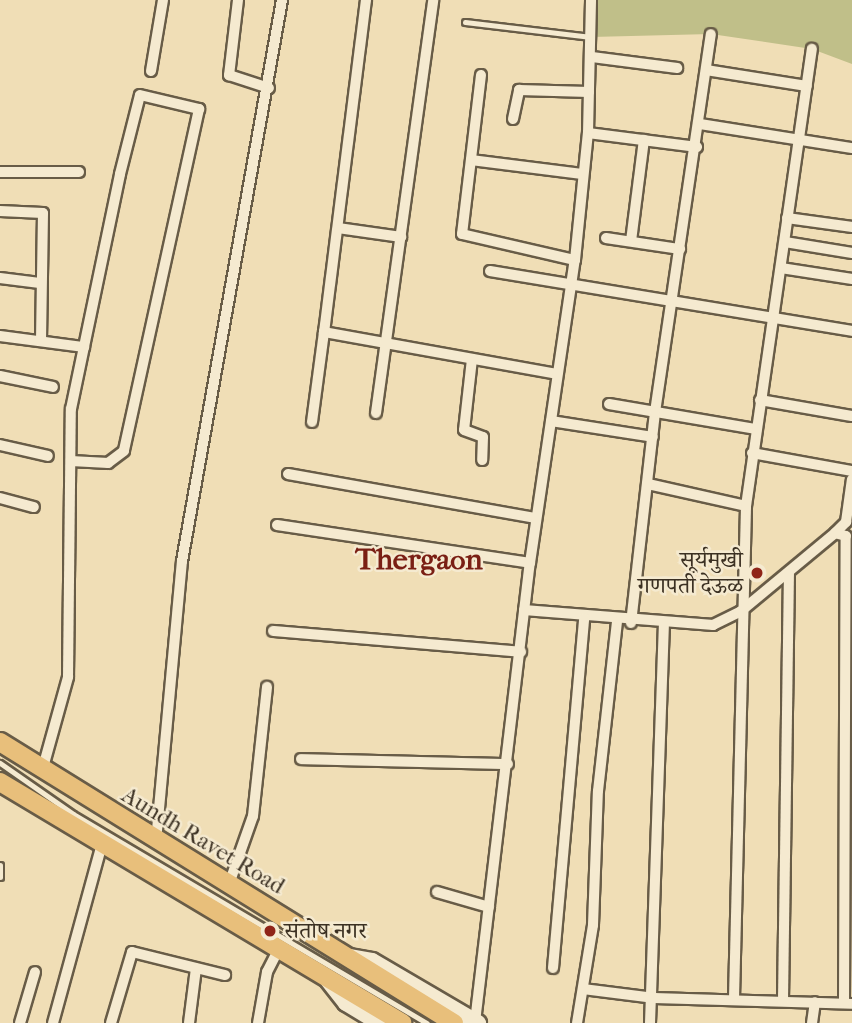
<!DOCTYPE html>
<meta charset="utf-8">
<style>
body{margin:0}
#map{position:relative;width:852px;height:1023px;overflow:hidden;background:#f0deb6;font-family:"IM FELL French Canon","Noto Serif Devanagari",serif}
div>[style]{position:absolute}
.green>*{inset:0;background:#c0bf89}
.roads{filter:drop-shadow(2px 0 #685c47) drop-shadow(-2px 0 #685c47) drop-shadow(0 2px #685c47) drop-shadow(0 -2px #685c47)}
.lane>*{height:5px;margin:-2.5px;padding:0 2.5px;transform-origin:2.5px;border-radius:2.5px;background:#f5ead0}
.street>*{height:10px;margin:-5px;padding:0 5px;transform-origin:5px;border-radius:5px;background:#f5ead0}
.secondary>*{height:16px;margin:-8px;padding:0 8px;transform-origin:8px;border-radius:8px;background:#f5ead0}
.primary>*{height:18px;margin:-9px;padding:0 9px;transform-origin:9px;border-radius:9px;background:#e8bf7b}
.dots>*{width:19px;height:19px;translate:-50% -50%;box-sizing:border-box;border:4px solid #f5ead0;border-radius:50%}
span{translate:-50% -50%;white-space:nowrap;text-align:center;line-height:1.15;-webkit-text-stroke:5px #f5ead0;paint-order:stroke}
.poi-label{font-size:23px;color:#3b3022}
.right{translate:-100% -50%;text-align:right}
.left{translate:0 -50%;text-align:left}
.street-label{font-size:23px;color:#3b3022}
.district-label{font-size:30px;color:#7a1f14;font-weight:700}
</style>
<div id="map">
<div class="green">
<div style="clip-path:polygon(592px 0,852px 0,852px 64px,812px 49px,711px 34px,591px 37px)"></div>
</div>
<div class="roads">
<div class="lane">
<div style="left:465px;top:22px;width:127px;rotate:6.8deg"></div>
<div style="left:0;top:763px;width:89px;rotate:34.9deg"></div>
<div style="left:73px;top:814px;width:411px;rotate:30.6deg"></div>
<div style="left:0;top:865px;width:12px;rotate:90deg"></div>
</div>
<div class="street">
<div style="left:238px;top:0;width:76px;rotate:96.8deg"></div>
<div style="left:229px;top:75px;width:42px;rotate:18deg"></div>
<div style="left:366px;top:0;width:335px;rotate:97.2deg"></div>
<div style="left:324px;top:332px;width:237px;rotate:10.2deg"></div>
<div style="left:592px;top:57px;width:86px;rotate:7.4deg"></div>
<div style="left:706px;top:70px;width:102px;rotate:9deg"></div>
<div style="left:151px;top:71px;width:72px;rotate:-80.4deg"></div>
<div style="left:481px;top:75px;width:160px;rotate:96.8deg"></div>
<div style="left:462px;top:234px;width:116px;rotate:13deg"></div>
<div style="left:513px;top:119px;width:30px;rotate:-78deg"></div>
<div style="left:519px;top:90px;width:70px;rotate:1.6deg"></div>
<div style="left:700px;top:124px;width:154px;rotate:9deg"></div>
<div style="left:588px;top:133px;width:110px;rotate:7.3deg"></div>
<div style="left:471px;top:160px;width:112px;rotate:7.2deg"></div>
<div style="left:0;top:172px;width:79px"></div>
<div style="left:0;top:211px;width:43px;rotate:2.7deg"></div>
<div style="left:43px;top:213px;width:128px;rotate:90.9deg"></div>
<div style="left:787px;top:218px;width:66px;rotate:7.9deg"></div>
<div style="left:338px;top:228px;width:64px;rotate:8.1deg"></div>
<div style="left:606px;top:238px;width:75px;rotate:8.5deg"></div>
<div style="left:631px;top:241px;width:102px;rotate:-82.7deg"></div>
<div style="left:785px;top:242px;width:68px;rotate:9.3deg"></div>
<div style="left:781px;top:268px;width:72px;rotate:8.8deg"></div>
<div style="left:490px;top:271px;width:367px;rotate:9.4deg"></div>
<div style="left:0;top:278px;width:40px;rotate:7.1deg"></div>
<div style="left:0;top:336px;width:85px;rotate:7.5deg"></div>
<div style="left:472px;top:359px;width:71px;rotate:96.4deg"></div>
<div style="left:464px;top:430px;width:20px;rotate:20deg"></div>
<div style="left:483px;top:437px;width:23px;rotate:92deg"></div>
<div style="left:0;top:376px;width:54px;rotate:11.7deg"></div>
<div style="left:760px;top:400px;width:93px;rotate:9.9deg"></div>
<div style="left:609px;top:404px;width:148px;rotate:9.7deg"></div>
<div style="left:376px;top:413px;width:417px;rotate:-82.1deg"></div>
<div style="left:551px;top:421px;width:103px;rotate:8.9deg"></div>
<div style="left:312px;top:422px;width:91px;rotate:-82.4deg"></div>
<div style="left:0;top:445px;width:49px;rotate:12.9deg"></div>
<div style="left:752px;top:453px;width:102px;rotate:10.2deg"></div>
<div style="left:288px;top:474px;width:252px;rotate:10.1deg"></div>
<div style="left:648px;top:484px;width:100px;rotate:12.7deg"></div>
<div style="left:0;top:498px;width:35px;rotate:15deg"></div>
<div style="left:277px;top:525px;width:256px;rotate:8.5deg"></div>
<div style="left:524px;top:610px;width:190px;rotate:4.5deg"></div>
<div style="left:713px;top:625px;width:30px;rotate:-26deg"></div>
<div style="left:740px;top:612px;width:124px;rotate:-39.7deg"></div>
<div style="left:631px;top:623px;width:212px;rotate:-83.5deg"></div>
<div style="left:655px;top:412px;width:382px;rotate:-81.6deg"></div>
<div style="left:273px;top:631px;width:249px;rotate:4.8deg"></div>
<div style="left:301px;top:759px;width:207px;rotate:1.4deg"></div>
<div style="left:42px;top:771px;width:98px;rotate:-74.5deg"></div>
<div style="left:68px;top:677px;width:268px;rotate:-89.4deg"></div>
<div style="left:71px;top:409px;width:240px;rotate:-78.2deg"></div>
<div style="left:120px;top:174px;width:81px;rotate:-75.8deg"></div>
<div style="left:140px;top:95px;width:61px;rotate:13.3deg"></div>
<div style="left:199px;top:109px;width:350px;rotate:102.4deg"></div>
<div style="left:124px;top:451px;width:20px;rotate:143deg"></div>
<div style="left:108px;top:463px;width:37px;rotate:-177deg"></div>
<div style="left:156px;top:841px;width:281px;rotate:-84.7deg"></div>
<div style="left:182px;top:561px;width:570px;rotate:-79.89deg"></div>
<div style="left:229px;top:884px;width:72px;rotate:-70.6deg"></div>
<div style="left:253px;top:816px;width:130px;rotate:-83.8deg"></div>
<div style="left:437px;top:892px;width:54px;rotate:16.1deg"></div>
<div style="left:553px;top:968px;width:351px;rotate:-84.9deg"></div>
<div style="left:583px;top:989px;width:72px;rotate:7.2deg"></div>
<div style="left:654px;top:998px;width:198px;rotate:1.7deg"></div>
<div style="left:734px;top:998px;width:492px;rotate:-88.6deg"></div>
<div style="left:746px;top:506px;width:462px;rotate:-81.8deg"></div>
<div style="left:783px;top:1000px;width:428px;rotate:-89.2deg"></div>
<div style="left:844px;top:1003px;width:467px;rotate:-89.8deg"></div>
<div style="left:846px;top:536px;width:11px;rotate:-165deg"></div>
<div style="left:835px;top:533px;width:16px;rotate:-45deg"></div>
<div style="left:846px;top:522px;width:43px;rotate:-82.1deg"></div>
<div style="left:475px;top:1022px;width:462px;rotate:-83.2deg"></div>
<div style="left:530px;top:563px;width:306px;rotate:-81.6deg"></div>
<div style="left:575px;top:260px;width:128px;rotate:-84.2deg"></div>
<div style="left:588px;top:133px;width:133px;rotate:-88.7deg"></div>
<div style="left:20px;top:1023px;width:53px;rotate:-73.6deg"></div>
<div style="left:53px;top:1023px;width:186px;rotate:-74.7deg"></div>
<div style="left:111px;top:1023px;width:74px;rotate:-73.5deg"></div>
<div style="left:132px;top:952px;width:96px;rotate:13.9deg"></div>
<div style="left:189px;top:1023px;width:55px;rotate:-82.7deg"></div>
<div style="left:258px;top:1023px;width:52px;rotate:-80deg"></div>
<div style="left:267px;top:972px;width:25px;rotate:-63deg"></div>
<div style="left:577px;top:1023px;width:99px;rotate:-80.7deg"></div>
<div style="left:593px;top:925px;width:134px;rotate:-87.9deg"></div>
<div style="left:598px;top:791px;width:170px;rotate:-83.6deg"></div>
<div style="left:650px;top:1023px;width:397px;rotate:-88deg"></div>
<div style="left:812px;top:1023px;width:21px;rotate:-82deg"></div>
</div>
<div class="secondary">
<div style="left:349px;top:957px;width:23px;rotate:10deg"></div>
<div style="left:372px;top:961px;width:123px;rotate:30.3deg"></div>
<div style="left:328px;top:980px;width:29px;rotate:52deg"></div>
<div style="left:346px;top:1003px;width:39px;rotate:31deg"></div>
</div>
<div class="primary">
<div style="left:0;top:742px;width:534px;rotate:31.76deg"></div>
<div style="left:0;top:782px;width:469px;rotate:30.9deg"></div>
</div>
</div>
<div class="dots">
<div style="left:757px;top:573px;background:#8f2418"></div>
<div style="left:270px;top:931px;background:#8f2418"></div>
</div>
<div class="poi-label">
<span class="right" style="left:743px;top:573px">सूर्यमुखी<br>गणपती देऊळ</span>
<span class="left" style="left:284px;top:931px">संतोष नगर</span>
</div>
<div class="street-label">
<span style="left:203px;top:841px;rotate:31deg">Aundh Ravet Road</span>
</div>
<div class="district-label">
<span style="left:419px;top:560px">Thergaon</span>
</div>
</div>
